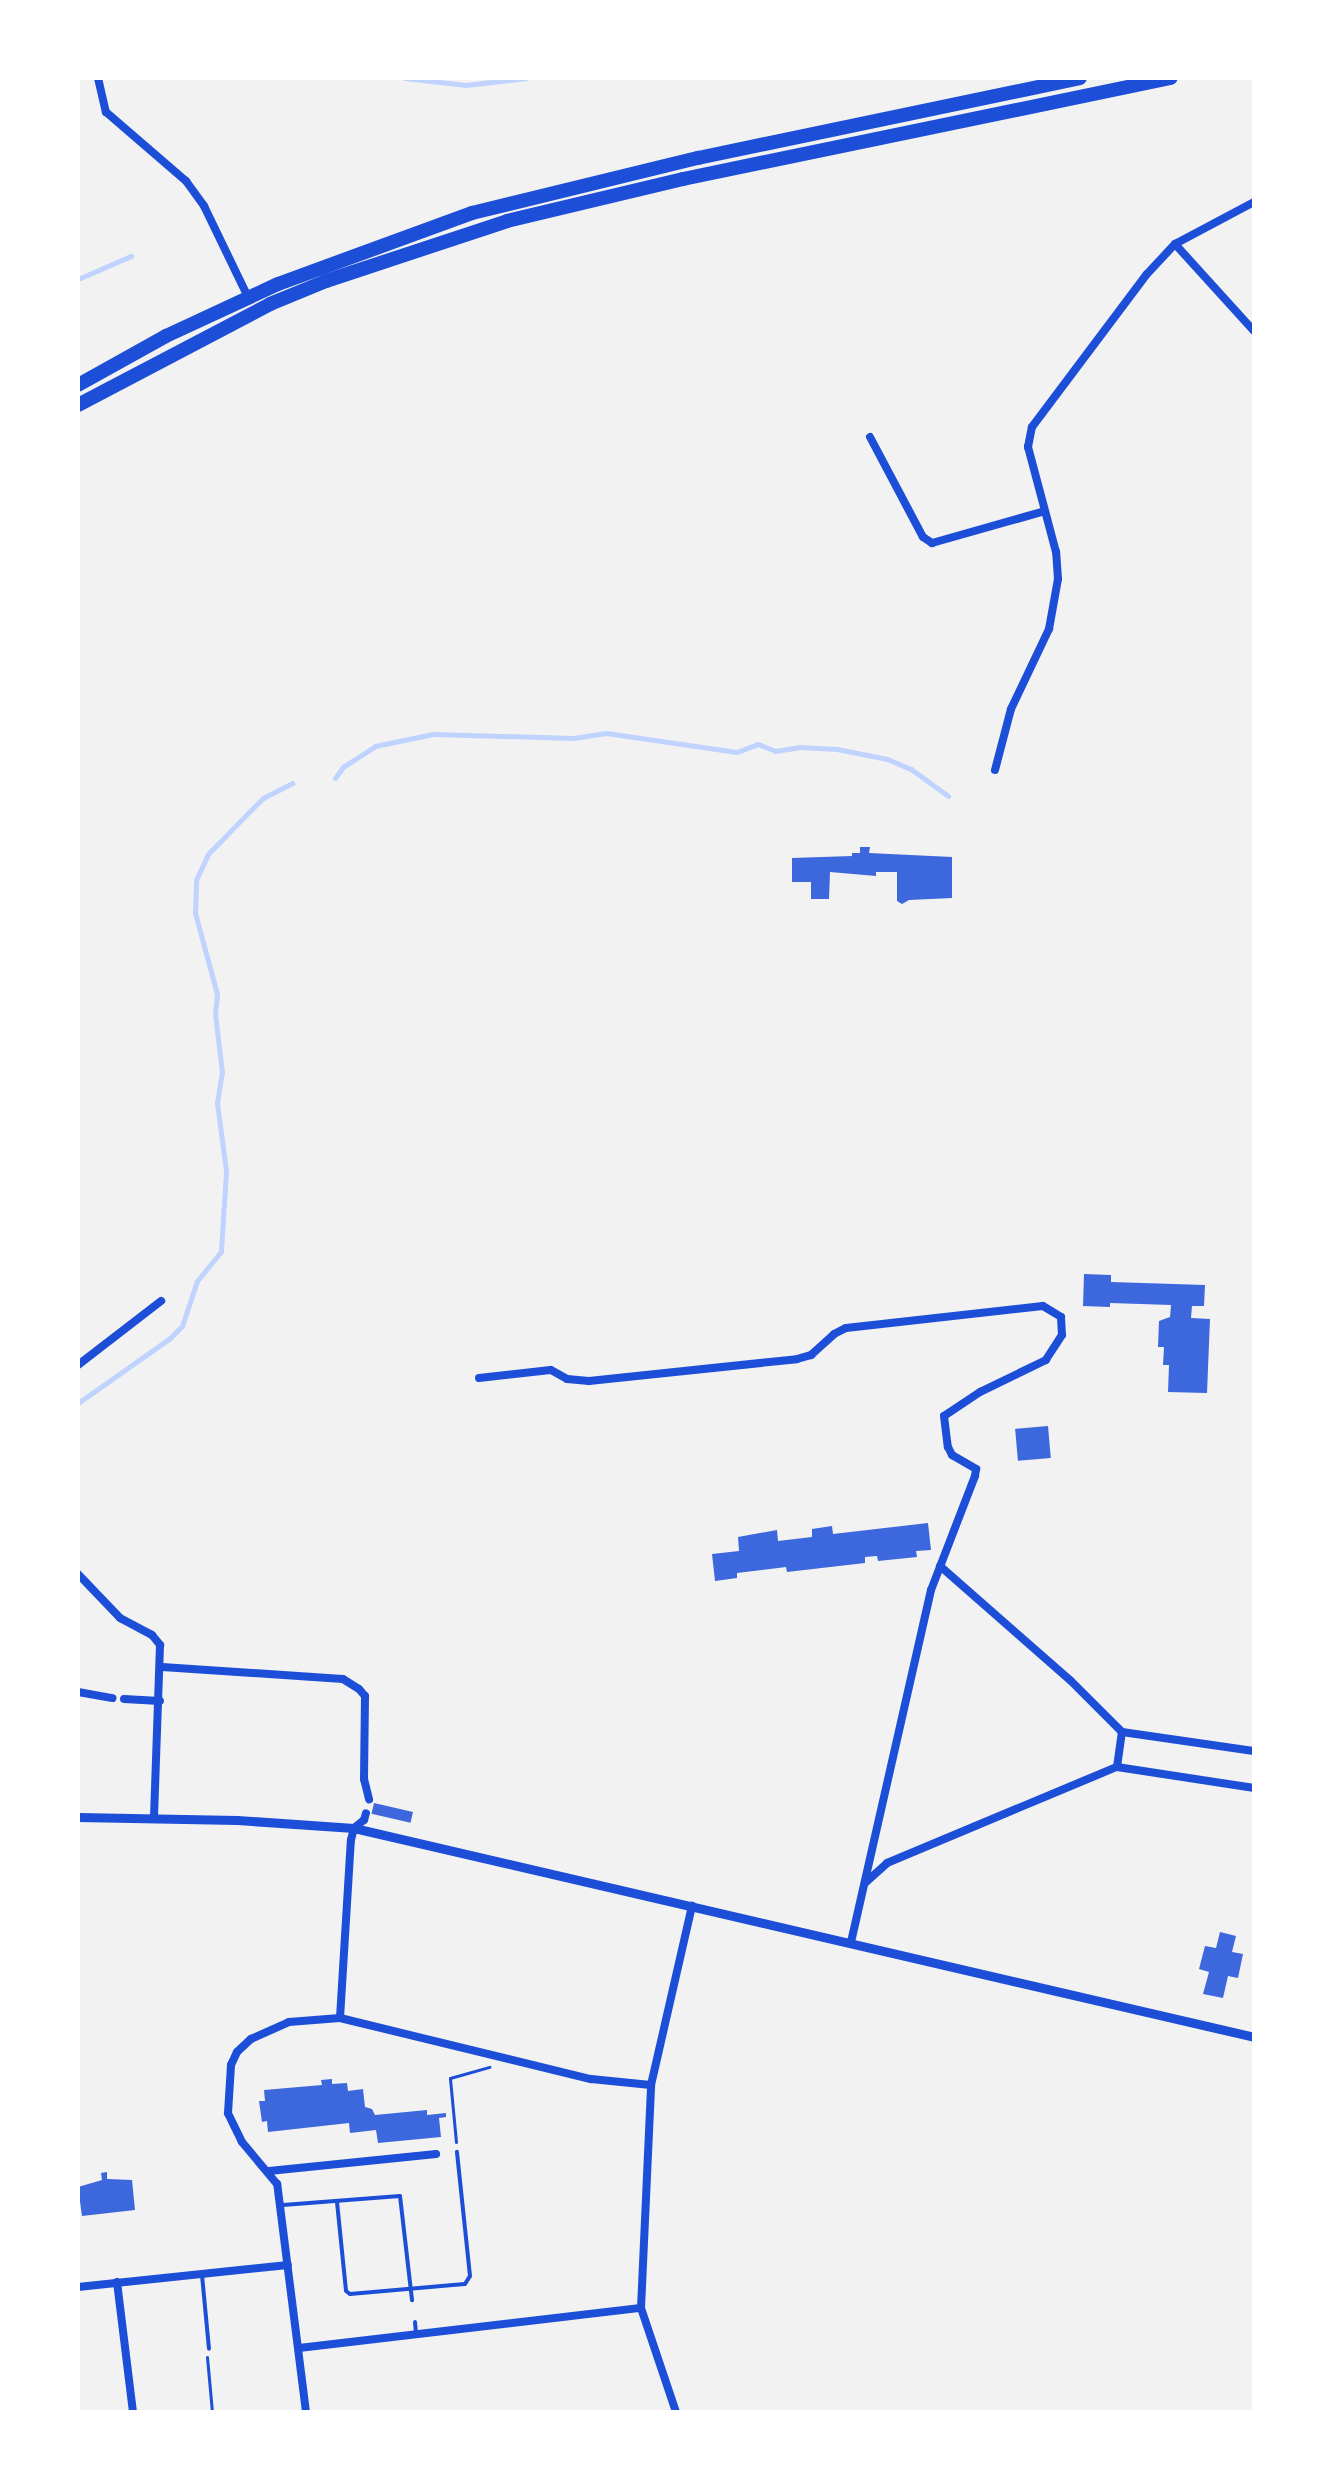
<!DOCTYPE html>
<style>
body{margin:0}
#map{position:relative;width:1332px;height:2490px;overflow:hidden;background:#f2f2f2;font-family:"DejaVu Sans",sans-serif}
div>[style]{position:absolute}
.stream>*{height:5px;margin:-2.5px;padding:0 2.5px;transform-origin:2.5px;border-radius:2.5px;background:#bfd3fe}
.building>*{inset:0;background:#3d67dc;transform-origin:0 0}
.path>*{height:3px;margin:-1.5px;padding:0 1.5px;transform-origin:1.5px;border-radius:1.5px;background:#1d4ed8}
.service>*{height:4px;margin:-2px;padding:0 2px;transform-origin:2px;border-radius:2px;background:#1d4ed8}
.minor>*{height:8px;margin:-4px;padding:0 4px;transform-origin:4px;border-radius:4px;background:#1d4ed8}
.tertiary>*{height:9px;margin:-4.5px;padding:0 4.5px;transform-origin:4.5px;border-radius:4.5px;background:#1d4ed8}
.motorway>*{height:14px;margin:-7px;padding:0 7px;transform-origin:7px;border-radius:7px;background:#1d4ed8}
span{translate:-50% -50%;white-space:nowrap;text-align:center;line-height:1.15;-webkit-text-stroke:6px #fff;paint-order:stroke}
.frame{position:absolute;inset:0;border:80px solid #fff;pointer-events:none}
</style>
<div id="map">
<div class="stream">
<div style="left:405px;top:78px;width:61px;rotate:6.5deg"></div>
<div style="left:466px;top:85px;width:60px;rotate:-6.7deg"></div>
<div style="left:78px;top:279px;width:58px;rotate:-23.5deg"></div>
<div style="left:335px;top:778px;width:14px;rotate:-54deg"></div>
<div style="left:343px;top:767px;width:38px;rotate:-33deg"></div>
<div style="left:375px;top:746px;width:59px;rotate:-11.7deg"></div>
<div style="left:433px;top:734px;width:141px;rotate:1.6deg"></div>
<div style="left:574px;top:738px;width:32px;rotate:-9deg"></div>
<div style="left:606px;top:733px;width:132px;rotate:8.3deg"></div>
<div style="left:737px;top:752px;width:22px;rotate:-21deg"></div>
<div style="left:758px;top:744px;width:18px;rotate:22deg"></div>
<div style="left:775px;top:751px;width:24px;rotate:-9deg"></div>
<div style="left:799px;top:747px;width:38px;rotate:3deg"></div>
<div style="left:837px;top:749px;width:51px;rotate:11.3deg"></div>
<div style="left:887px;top:759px;width:26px;rotate:23deg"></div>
<div style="left:911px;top:769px;width:46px;rotate:36.1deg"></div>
<div style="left:78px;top:1403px;width:113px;rotate:-35.2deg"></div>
<div style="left:170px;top:1338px;width:17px;rotate:-45deg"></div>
<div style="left:182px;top:1326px;width:47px;rotate:-71.6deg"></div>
<div style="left:197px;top:1281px;width:38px;rotate:-51deg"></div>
<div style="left:221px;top:1251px;width:80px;rotate:-86.4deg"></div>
<div style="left:226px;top:1171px;width:69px;rotate:-97.5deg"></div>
<div style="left:217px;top:1103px;width:30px;rotate:-81deg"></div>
<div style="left:222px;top:1073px;width:60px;rotate:-96.7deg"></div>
<div style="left:215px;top:1013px;width:19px;rotate:-84deg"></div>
<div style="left:217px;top:994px;width:84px;rotate:-105.2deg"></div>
<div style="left:195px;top:913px;width:33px;rotate:-88deg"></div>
<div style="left:196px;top:880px;width:29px;rotate:-65deg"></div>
<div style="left:208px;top:854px;width:62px;rotate:-45.7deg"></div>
<div style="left:251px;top:810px;width:17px;rotate:-45deg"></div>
<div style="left:263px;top:798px;width:33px;rotate:-27deg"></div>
</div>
<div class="building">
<div style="clip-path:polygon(860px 847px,870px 847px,869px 853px,952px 857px,952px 898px,909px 900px,902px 904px,897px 901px,897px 872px,876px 872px,876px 876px,830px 872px,829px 899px,811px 899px,811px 882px,792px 882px,792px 858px,852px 856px,852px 853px,860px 853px)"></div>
<div style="clip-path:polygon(1084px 1274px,1111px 1275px,1111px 1282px,1205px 1285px,1204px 1306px,1192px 1306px,1191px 1318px,1210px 1319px,1207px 1393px,1168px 1392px,1169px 1365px,1163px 1365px,1164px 1347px,1158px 1347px,1159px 1321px,1170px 1317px,1171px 1305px,1110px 1303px,1110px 1307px,1083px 1306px)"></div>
<div style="left:1048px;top:1426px;width:32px;height:33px;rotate:85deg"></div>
<div style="clip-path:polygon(928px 1523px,931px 1550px,916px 1551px,917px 1557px,878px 1561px,877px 1556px,865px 1557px,865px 1563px,787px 1572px,786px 1567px,737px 1573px,737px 1578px,715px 1581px,712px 1554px,739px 1551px,738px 1537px,777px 1530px,778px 1541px,812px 1537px,812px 1529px,832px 1526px,833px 1534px)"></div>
<div style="left:374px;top:1803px;width:40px;height:11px;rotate:13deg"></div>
<div style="clip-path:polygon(1220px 1932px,1236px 1936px,1232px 1952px,1243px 1954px,1238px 1978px,1228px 1976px,1223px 1998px,1203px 1994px,1209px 1972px,1199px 1969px,1205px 1946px,1216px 1948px)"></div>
<div style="clip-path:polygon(332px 2079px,332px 2084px,347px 2083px,348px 2091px,363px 2089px,365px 2107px,372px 2109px,375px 2115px,427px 2110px,427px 2115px,446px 2113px,446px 2117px,439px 2118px,441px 2137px,378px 2143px,376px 2130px,350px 2133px,349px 2123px,268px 2132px,267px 2121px,262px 2122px,259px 2101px,265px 2101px,264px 2090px,322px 2085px,321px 2080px)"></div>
<div style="clip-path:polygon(107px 2172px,107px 2179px,132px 2180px,135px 2210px,82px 2216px,78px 2187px,102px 2180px,101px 2173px)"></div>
</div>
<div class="path">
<div style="left:456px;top:2142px;width:64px;rotate:-95.4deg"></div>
<div style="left:450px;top:2078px;width:41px;rotate:-15.8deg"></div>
<div style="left:207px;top:2357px;width:55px;rotate:84.8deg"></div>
</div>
<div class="service">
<div style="left:337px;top:2202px;width:89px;rotate:84.2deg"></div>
<div style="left:346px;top:2291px;width:5px;rotate:37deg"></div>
<div style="left:350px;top:2294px;width:115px;rotate:-5deg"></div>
<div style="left:465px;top:2284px;width:9px;rotate:-58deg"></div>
<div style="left:470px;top:2276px;width:125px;rotate:-96deg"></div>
<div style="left:283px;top:2205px;width:117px;rotate:-4.4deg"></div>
<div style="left:400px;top:2196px;width:105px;rotate:83.4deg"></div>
<div style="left:202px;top:2275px;width:74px;rotate:84.6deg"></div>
<div style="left:415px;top:2322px;width:12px;rotate:85deg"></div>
</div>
<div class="minor">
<div style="left:98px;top:78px;width:35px;rotate:77deg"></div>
<div style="left:106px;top:112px;width:106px;rotate:40.8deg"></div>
<div style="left:186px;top:181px;width:31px;rotate:54deg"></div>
<div style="left:204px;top:206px;width:103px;rotate:64.2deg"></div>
<div style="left:1175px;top:244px;width:118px;rotate:47.8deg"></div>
<div style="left:870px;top:437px;width:113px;rotate:62.1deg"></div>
<div style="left:923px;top:537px;width:11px;rotate:34deg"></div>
<div style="left:932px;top:543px;width:117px;rotate:-15.8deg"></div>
<div style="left:995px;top:770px;width:63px;rotate:-75.3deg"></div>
<div style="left:1011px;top:709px;width:89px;rotate:-64.6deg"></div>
<div style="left:1049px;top:629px;width:51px;rotate:-79.8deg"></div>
<div style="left:1058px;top:579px;width:27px;rotate:-94deg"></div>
<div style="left:1056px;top:552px;width:109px;rotate:-104.9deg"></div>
<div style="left:1028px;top:447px;width:20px;rotate:-79deg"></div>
<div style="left:1032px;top:427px;width:191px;rotate:-53.1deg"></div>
<div style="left:1147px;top:274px;width:41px;rotate:-47deg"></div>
<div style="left:1175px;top:244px;width:89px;rotate:-28deg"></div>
<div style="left:78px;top:1365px;width:105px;rotate:-37.6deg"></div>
<div style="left:479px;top:1378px;width:72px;rotate:-6.3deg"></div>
<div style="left:551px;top:1370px;width:18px;rotate:29deg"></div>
<div style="left:567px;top:1379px;width:22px;rotate:5deg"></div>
<div style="left:589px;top:1381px;width:209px;rotate:-6deg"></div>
<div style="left:797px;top:1359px;width:15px;rotate:-16deg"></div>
<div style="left:811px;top:1355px;width:31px;rotate:-42deg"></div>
<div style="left:834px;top:1334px;width:13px;rotate:-27deg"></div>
<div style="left:846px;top:1328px;width:198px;rotate:-6.4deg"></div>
<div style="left:1043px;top:1306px;width:21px;rotate:31deg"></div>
<div style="left:1061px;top:1317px;width:18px;rotate:87deg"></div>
<div style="left:1062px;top:1335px;width:30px;rotate:123deg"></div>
<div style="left:1046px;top:1360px;width:73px;rotate:154.1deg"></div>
<div style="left:980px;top:1392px;width:43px;rotate:146.3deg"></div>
<div style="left:944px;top:1416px;width:31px;rotate:83deg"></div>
<div style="left:948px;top:1447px;width:9px;rotate:63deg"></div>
<div style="left:952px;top:1455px;width:28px;rotate:30deg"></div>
<div style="left:976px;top:1469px;width:7px;rotate:98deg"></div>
<div style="left:975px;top:1476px;width:122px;rotate:111.1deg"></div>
<div style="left:931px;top:1590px;width:362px;rotate:102.8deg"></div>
<div style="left:940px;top:1566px;width:174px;rotate:41.3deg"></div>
<div style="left:1071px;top:1681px;width:72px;rotate:45deg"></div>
<div style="left:78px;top:1574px;width:61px;rotate:46.3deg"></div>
<div style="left:120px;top:1618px;width:36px;rotate:28deg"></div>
<div style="left:152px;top:1635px;width:13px;rotate:51deg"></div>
<div style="left:160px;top:1645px;width:174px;rotate:92deg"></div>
<div style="left:162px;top:1667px;width:181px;rotate:3.8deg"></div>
<div style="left:343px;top:1679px;width:19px;rotate:32deg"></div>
<div style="left:359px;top:1689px;width:9px;rotate:49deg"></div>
<div style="left:365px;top:1696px;width:83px;rotate:90.7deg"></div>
<div style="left:364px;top:1779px;width:21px;rotate:76deg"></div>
<div style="left:78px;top:1692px;width:35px;rotate:10deg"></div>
<div style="left:124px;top:1699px;width:36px;rotate:3deg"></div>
<div style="left:1122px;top:1732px;width:133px;rotate:8.2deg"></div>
<div style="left:1117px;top:1767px;width:35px;rotate:-82deg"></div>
<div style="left:865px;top:1883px;width:30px;rotate:-42deg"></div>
<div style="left:887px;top:1863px;width:249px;rotate:-22.7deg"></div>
<div style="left:1117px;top:1767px;width:139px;rotate:8.7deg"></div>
<div style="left:340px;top:2018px;width:178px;rotate:-86.5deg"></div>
<div style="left:351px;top:1840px;width:12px;rotate:-76deg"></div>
<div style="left:354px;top:1828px;width:13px;rotate:-39deg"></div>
<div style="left:364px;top:1820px;width:7px;rotate:-74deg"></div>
<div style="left:269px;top:2171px;width:168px;rotate:-5.8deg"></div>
<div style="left:117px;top:2282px;width:131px;rotate:83deg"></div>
<div style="left:78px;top:2287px;width:211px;rotate:-6deg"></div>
<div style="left:299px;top:2348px;width:344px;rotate:-6.7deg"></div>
<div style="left:306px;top:2412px;width:230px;rotate:-97.2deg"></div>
<div style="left:277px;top:2184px;width:55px;rotate:-129.8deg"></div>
<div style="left:242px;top:2142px;width:32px;rotate:-116deg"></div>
<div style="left:228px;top:2113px;width:48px;rotate:-86.4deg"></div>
<div style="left:231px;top:2065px;width:14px;rotate:-65deg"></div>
<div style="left:237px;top:2052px;width:19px;rotate:-43deg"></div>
<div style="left:251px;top:2039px;width:42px;rotate:-24.1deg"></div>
<div style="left:289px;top:2022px;width:51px;rotate:-4.5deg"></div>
<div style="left:340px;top:2018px;width:258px;rotate:13.7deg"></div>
<div style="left:591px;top:2079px;width:60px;rotate:5.7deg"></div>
<div style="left:676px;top:2412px;width:110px;rotate:-108.6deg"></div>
<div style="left:641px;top:2308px;width:223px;rotate:-87.4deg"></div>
<div style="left:651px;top:2085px;width:184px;rotate:-77.1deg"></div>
</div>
<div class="tertiary">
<div style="left:78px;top:1817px;width:159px;rotate:1.1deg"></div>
<div style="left:237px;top:1820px;width:117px;rotate:3.9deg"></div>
<div style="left:354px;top:1828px;width:924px;rotate:13.07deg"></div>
</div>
<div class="motorway">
<div style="left:78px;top:385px;width:101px;rotate:-29.1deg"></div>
<div style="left:166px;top:336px;width:123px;rotate:-24.9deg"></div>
<div style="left:278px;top:284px;width:207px;rotate:-20.1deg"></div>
<div style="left:472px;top:213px;width:233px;rotate:-13.7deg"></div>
<div style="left:698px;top:158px;width:390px;rotate:-11.8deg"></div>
<div style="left:78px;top:405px;width:217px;rotate:-27.7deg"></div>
<div style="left:270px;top:304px;width:61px;rotate:-22.3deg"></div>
<div style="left:326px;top:281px;width:191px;rotate:-18.3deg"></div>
<div style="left:507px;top:221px;width:181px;rotate:-13.4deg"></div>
<div style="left:683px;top:179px;width:498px;rotate:-11.7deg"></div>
</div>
<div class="frame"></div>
</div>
